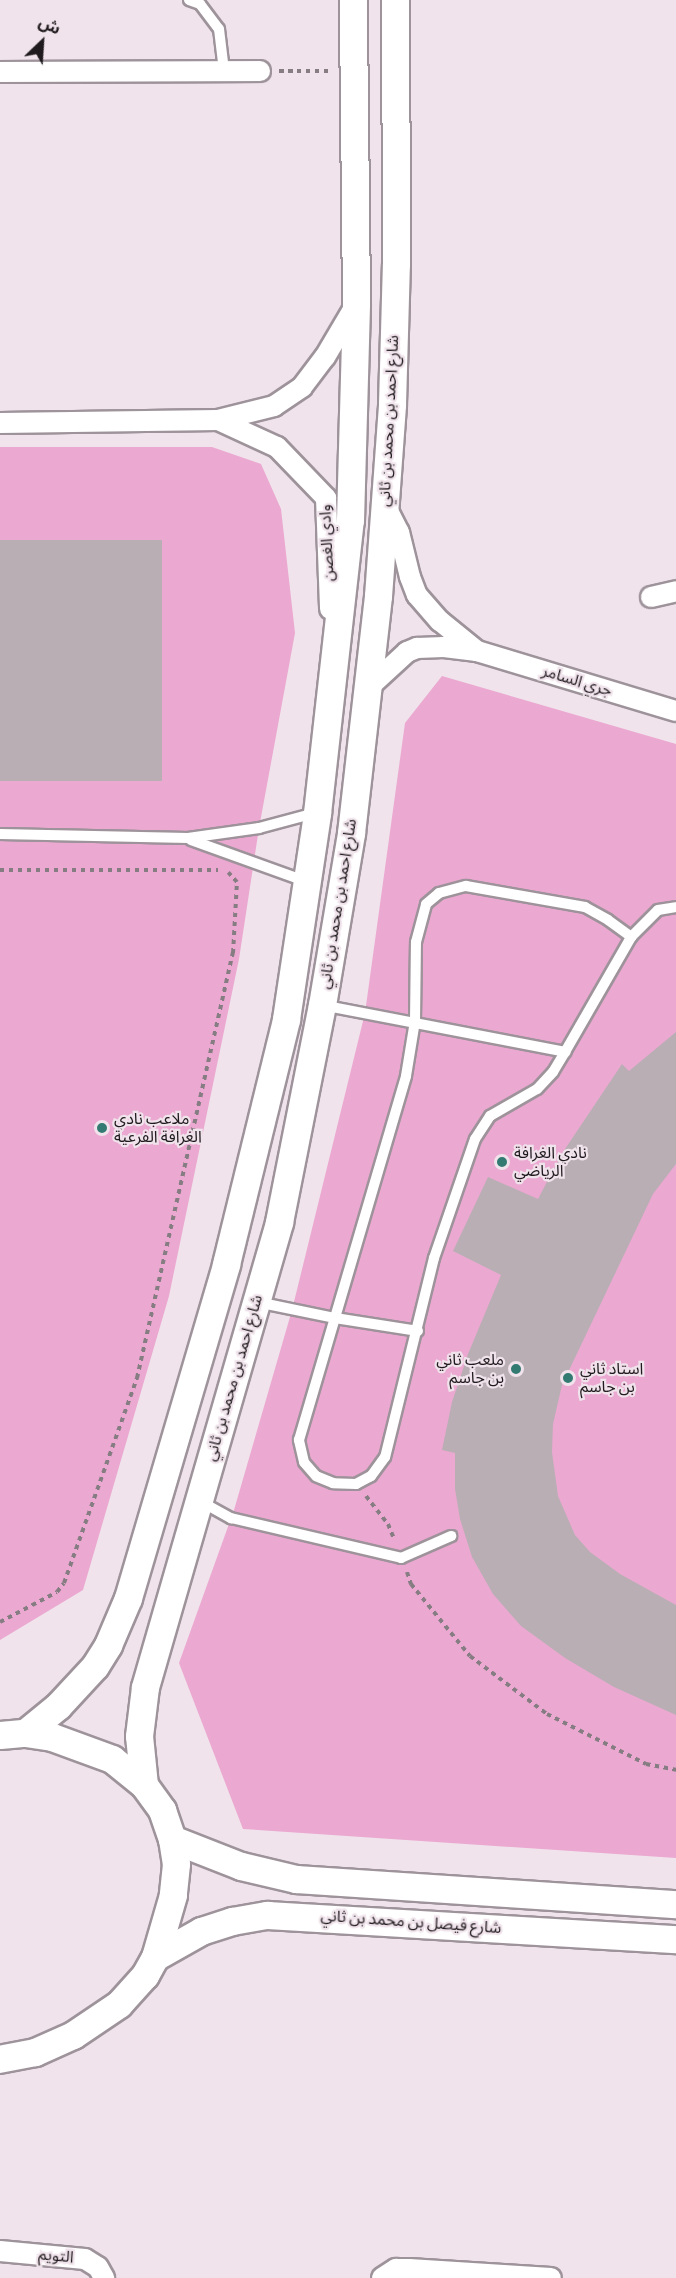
<!DOCTYPE html>
<meta charset="utf-8">
<style>
body{margin:0}
#map{position:relative;width:676px;height:2278px;overflow:hidden;background:#f0e3eb;font-family:Bitter,"Noto Sans Arabic",serif}
div>[style]{position:absolute}
.green>*{inset:0;background:#eba8d1}
.building>*{inset:0;background:#baaeb5;transform-origin:0 0}
.path>*{height:4px;margin-top:-2px;transform-origin:0;background:repeating-linear-gradient(90deg,#867d83 0 4.5px,transparent 0 9px)}
.roads{filter:drop-shadow(2px 0 #9e939a) drop-shadow(-2px 0 #9e939a) drop-shadow(0 2px #9e939a) drop-shadow(0 -2px #9e939a)}
.lane>*{height:10px;margin:-5px;padding:0 5px;transform-origin:5px;border-radius:5px;background:#fff}
.street>*{height:20px;margin:-10px;padding:0 10px;transform-origin:10px;border-radius:10px;background:#fff}
.secondary>*{height:27px;margin:-13.5px;padding:0 13.5px;transform-origin:13.5px;border-radius:13.5px;background:#fff}
.dots>*{width:16px;height:16px;translate:-50% -50%;box-sizing:border-box;border:3px solid #f0e3eb;border-radius:50%}
span{translate:-50% -50%;white-space:nowrap;text-align:center;line-height:1.15;-webkit-text-stroke:4.5px #f0e3eb;paint-order:stroke}
.street-label{font-size:16px;color:#1f1a1d}
.poi-label{font-size:16px;color:#1f1a1d}
.left{translate:0 -50%;text-align:left}
.right{translate:-100% -50%;text-align:right}
.north{position:absolute;left:12px;top:12px;width:60px;height:60px;-webkit-text-stroke:4px #f0e3eb;paint-order:stroke;rotate:25deg;font-size:16px;font-weight:700;line-height:24px;text-align:center;color:#1f1a1d}
.north::after{content:'';display:block;margin:auto;width:21px;height:27px;background:#1f1a1d;clip-path:polygon(50% 0,100% 100%,50% 72%,0 100%)}
</style>
<div id="map">
<div class="green">
<div style="clip-path:polygon(0 447px,212px 447px,261px 464px,281px 509px,295px 633px,259px 828px,239px 959px,169px 1296px,83px 1590px,0 1640px)"></div>
<div style="clip-path:polygon(442px 676px,676px 744px,676px 1858px,243px 1829px,179px 1663px,234px 1510px,292px 1310px,365px 1013px,405px 723px)"></div>
</div>
<div class="building">
<div style="left:0;top:540px;width:162px;height:241px"></div>
<div style="clip-path:polygon(676px 1032px,676px 1164px,653px 1194px,562px 1385px,553px 1424px,552px 1452px,558px 1496px,575px 1535px,590px 1552px,620px 1574px,676px 1605px,676px 1715px,614px 1687px,565px 1658px,521px 1626px,493px 1594px,472px 1557px,460px 1519px,455px 1489px,455px 1453px,442px 1450px,452px 1402px,468px 1354px,501px 1275px,453px 1251px,488px 1177px,538px 1199px,561px 1155px,622px 1064px,629px 1071px)"></div>
</div>
<div class="path">
<div style="left:279px;top:71px;width:49px"></div>
<div style="left:0;top:870px;width:218px"></div>
<div style="left:366px;top:1496px;width:36px;rotate:52deg"></div>
<div style="left:388px;top:1524px;width:16px;rotate:68deg"></div>
<div style="left:407px;top:1572px;width:13px;rotate:72deg"></div>
<div style="left:411px;top:1584px;width:93px;rotate:50.7deg"></div>
<div style="left:470px;top:1656px;width:96px;rotate:37deg"></div>
<div style="left:547px;top:1714px;width:111px;rotate:26.8deg"></div>
<div style="left:646px;top:1764px;width:31px;rotate:11deg"></div>
<div style="left:0;top:1622px;width:64px;rotate:-27.8deg"></div>
<div style="left:57px;top:1592px;width:11px;rotate:-52deg"></div>
<div style="left:64px;top:1583px;width:218px;rotate:-70.4deg"></div>
<div style="left:137px;top:1378px;width:436px;rotate:-77.3deg"></div>
<div style="left:233px;top:953px;width:71px;rotate:-86.8deg"></div>
<div style="left:237px;top:882px;width:13px;rotate:-132deg"></div>
</div>
<div class="roads">
<div class="lane">
<div style="left:189px;top:0;width:12px;rotate:20deg"></div>
<div style="left:200px;top:4px;width:31px;rotate:53deg"></div>
<div style="left:219px;top:29px;width:42px;rotate:83.2deg"></div>
<div style="left:0;top:834px;width:188px;rotate:1.2deg"></div>
<div style="left:188px;top:838px;width:72px;rotate:-8deg"></div>
<div style="left:259px;top:828px;width:58px;rotate:-15deg"></div>
<div style="left:191px;top:840px;width:121px;rotate:19.8deg"></div>
<div style="left:322px;top:1005px;width:248px;rotate:10.9deg"></div>
<div style="left:565px;top:1052px;width:133px;rotate:-60.1deg"></div>
<div style="left:631px;top:937px;width:38px;rotate:-45deg"></div>
<div style="left:658px;top:910px;width:18px;rotate:-9deg"></div>
<div style="left:565px;top:1052px;width:23px;rotate:121deg"></div>
<div style="left:553px;top:1072px;width:23px;rotate:133deg"></div>
<div style="left:537px;top:1089px;width:54px;rotate:150.1deg"></div>
<div style="left:490px;top:1116px;width:27px;rotate:123deg"></div>
<div style="left:475px;top:1139px;width:126px;rotate:109deg"></div>
<div style="left:434px;top:1258px;width:205px;rotate:103.8deg"></div>
<div style="left:385px;top:1457px;width:24px;rotate:126deg"></div>
<div style="left:371px;top:1476px;width:17px;rotate:152deg"></div>
<div style="left:356px;top:1484px;width:23px;rotate:-178deg"></div>
<div style="left:333px;top:1483px;width:18px;rotate:-158deg"></div>
<div style="left:316px;top:1476px;width:18px;rotate:-131deg"></div>
<div style="left:304px;top:1462px;width:23px;rotate:-103deg"></div>
<div style="left:299px;top:1440px;width:379px;rotate:-73.6deg"></div>
<div style="left:406px;top:1076px;width:56px;rotate:-80.7deg"></div>
<div style="left:415px;top:1021px;width:79px;rotate:-89.3deg"></div>
<div style="left:416px;top:942px;width:39px;rotate:-75deg"></div>
<div style="left:426px;top:904px;width:17px;rotate:-40deg"></div>
<div style="left:439px;top:893px;width:28px;rotate:-15deg"></div>
<div style="left:466px;top:886px;width:121px;rotate:10deg"></div>
<div style="left:585px;top:907px;width:26px;rotate:29deg"></div>
<div style="left:608px;top:920px;width:29px;rotate:36deg"></div>
<div style="left:257px;top:1302px;width:80px;rotate:11.6deg"></div>
<div style="left:335px;top:1318px;width:84px;rotate:8.9deg"></div>
<div style="left:198px;top:1500px;width:38px;rotate:29deg"></div>
<div style="left:231px;top:1518px;width:175px;rotate:13.2deg"></div>
<div style="left:401px;top:1558px;width:55px;rotate:-23.7deg"></div>
</div>
<div class="street">
<div style="left:0;top:72px;width:260px;rotate:-0.2deg"></div>
<div style="left:218px;top:420px;width:65px;rotate:24.6deg"></div>
<div style="left:277px;top:447px;width:71px;rotate:46.1deg"></div>
<div style="left:326px;top:498px;width:111px;rotate:87.9deg"></div>
<div style="left:0;top:423px;width:218px;rotate:-0.8deg"></div>
<div style="left:218px;top:420px;width:58px;rotate:-14deg"></div>
<div style="left:274px;top:406px;width:34px;rotate:-34deg"></div>
<div style="left:302px;top:387px;width:38px;rotate:-53deg"></div>
<div style="left:325px;top:357px;width:59px;rotate:-59.5deg"></div>
<div style="left:385px;top:505px;width:30px;rotate:63deg"></div>
<div style="left:399px;top:532px;width:46px;rotate:76.3deg"></div>
<div style="left:410px;top:577px;width:19px;rotate:69deg"></div>
<div style="left:417px;top:595px;width:35px;rotate:49deg"></div>
<div style="left:440px;top:621px;width:48px;rotate:39deg"></div>
<div style="left:651px;top:597px;width:26px;rotate:-13deg"></div>
<div style="left:368px;top:688px;width:53px;rotate:-42.7deg"></div>
<div style="left:407px;top:652px;width:11px;rotate:-22deg"></div>
<div style="left:417px;top:648px;width:27px;rotate:-2deg"></div>
<div style="left:444px;top:647px;width:33px;rotate:7deg"></div>
<div style="left:477px;top:651px;width:208px;rotate:16.8deg"></div>
<div style="left:0;top:2251px;width:85px;rotate:5.4deg"></div>
<div style="left:85px;top:2259px;width:15px;rotate:32deg"></div>
<div style="left:98px;top:2267px;width:13px;rotate:61deg"></div>
<div style="left:382px;top:2278px;width:17px;rotate:-33deg"></div>
<div style="left:396px;top:2269px;width:13px"></div>
<div style="left:409px;top:2269px;width:142px;rotate:3.6deg"></div>
</div>
<div class="secondary">
<div style="left:25px;top:1733px;width:43px;rotate:-39.3deg"></div>
<div style="left:58px;top:1706px;width:54px;rotate:-47.2deg"></div>
<div style="left:95px;top:1666px;width:25px;rotate:-58deg"></div>
<div style="left:108px;top:1645px;width:51px;rotate:-66.9deg"></div>
<div style="left:128px;top:1598px;width:348px;rotate:-73.6deg"></div>
<div style="left:226px;top:1264px;width:252px;rotate:-76.2deg"></div>
<div style="left:286px;top:1019px;width:208px;rotate:-81.4deg"></div>
<div style="left:317px;top:813px;width:295px;rotate:-83.6deg"></div>
<div style="left:350px;top:520px;width:217px;rotate:-88.4deg"></div>
<div style="left:356px;top:303px;width:303px;rotate:-90.6deg"></div>
<div style="left:0;top:1735px;width:25px;rotate:-5deg"></div>
<div style="left:25px;top:1733px;width:27px;rotate:8deg"></div>
<div style="left:52px;top:1737px;width:64px;rotate:20.1deg"></div>
<div style="left:112px;top:1759px;width:41px;rotate:39.1deg"></div>
<div style="left:144px;top:1785px;width:31px;rotate:54deg"></div>
<div style="left:162px;top:1810px;width:31px;rotate:71deg"></div>
<div style="left:172px;top:1839px;width:25px;rotate:81deg"></div>
<div style="left:176px;top:1864px;width:31px;rotate:96deg"></div>
<div style="left:173px;top:1895px;width:65px;rotate:106.2deg"></div>
<div style="left:155px;top:1957px;width:21px;rotate:119deg"></div>
<div style="left:145px;top:1975px;width:39px;rotate:132deg"></div>
<div style="left:119px;top:2004px;width:55px;rotate:146deg"></div>
<div style="left:73px;top:2035px;width:42px;rotate:155.9deg"></div>
<div style="left:35px;top:2052px;width:36px;rotate:169deg"></div>
<div style="left:144px;top:1785px;width:49px;rotate:-95.8deg"></div>
<div style="left:139px;top:1736px;width:49px;rotate:-83deg"></div>
<div style="left:145px;top:1687px;width:484px;rotate:-73.9deg"></div>
<div style="left:279px;top:1222px;width:221px;rotate:-78.8deg"></div>
<div style="left:322px;top:1005px;width:174px;rotate:-80.4deg"></div>
<div style="left:351px;top:833px;width:239px;rotate:-83.5deg"></div>
<div style="left:378px;top:596px;width:193px;rotate:-85.8deg"></div>
<div style="left:392px;top:404px;width:140px;rotate:-88.4deg"></div>
<div style="left:396px;top:264px;width:264px;rotate:-90.2deg"></div>
<div style="left:172px;top:1839px;width:74px;rotate:21.4deg"></div>
<div style="left:241px;top:1866px;width:57px;rotate:13.3deg"></div>
<div style="left:296px;top:1879px;width:381px;rotate:3.8deg"></div>
<div style="left:155px;top:1957px;width:53px;rotate:-29.5deg"></div>
<div style="left:201px;top:1931px;width:33px;rotate:-18deg"></div>
<div style="left:232px;top:1921px;width:36px;rotate:-10deg"></div>
<div style="left:267px;top:1915px;width:410px;rotate:3.4deg"></div>
</div>
</div>
<div class="dots">
<div style="left:102px;top:1128px;background:#337a73"></div>
<div style="left:502px;top:1162px;background:#337a73"></div>
<div style="left:516px;top:1369px;background:#337a73"></div>
<div style="left:568px;top:1378px;background:#337a73"></div>
</div>
<div class="street-label">
<span style="left:389px;top:421px;rotate:-87deg">شارع احمد بن محمد بن ثاني</span>
<span style="left:327px;top:543px;rotate:-93deg">وادي الغصن</span>
<span style="left:577px;top:681px;rotate:17deg">جري السامر</span>
<span style="left:338px;top:904px;rotate:-81deg">شارع احمد بن محمد بن ثاني</span>
<span style="left:234px;top:1378px;rotate:-74deg">شارع احمد بن محمد بن ثاني</span>
<span style="left:411px;top:1922px;rotate:4deg">شارع فيصل بن محمد بن ثاني</span>
<span style="left:56px;top:2256px;rotate:5deg">التويم</span>
</div>
<div class="poi-label">
<span class="left" style="left:114px;top:1128px">ملاعب نادي<br>الغرافة الفرعية</span>
<span class="left" style="left:514px;top:1162px">نادي الغرافة<br>الرياضي</span>
<span class="right" style="left:504px;top:1369px">ملعب ثاني<br>بن جاسم</span>
<span class="left" style="left:580px;top:1378px">استاد ثاني<br>بن جاسم</span>
</div>
<div class="north">ش</div>
</div>
